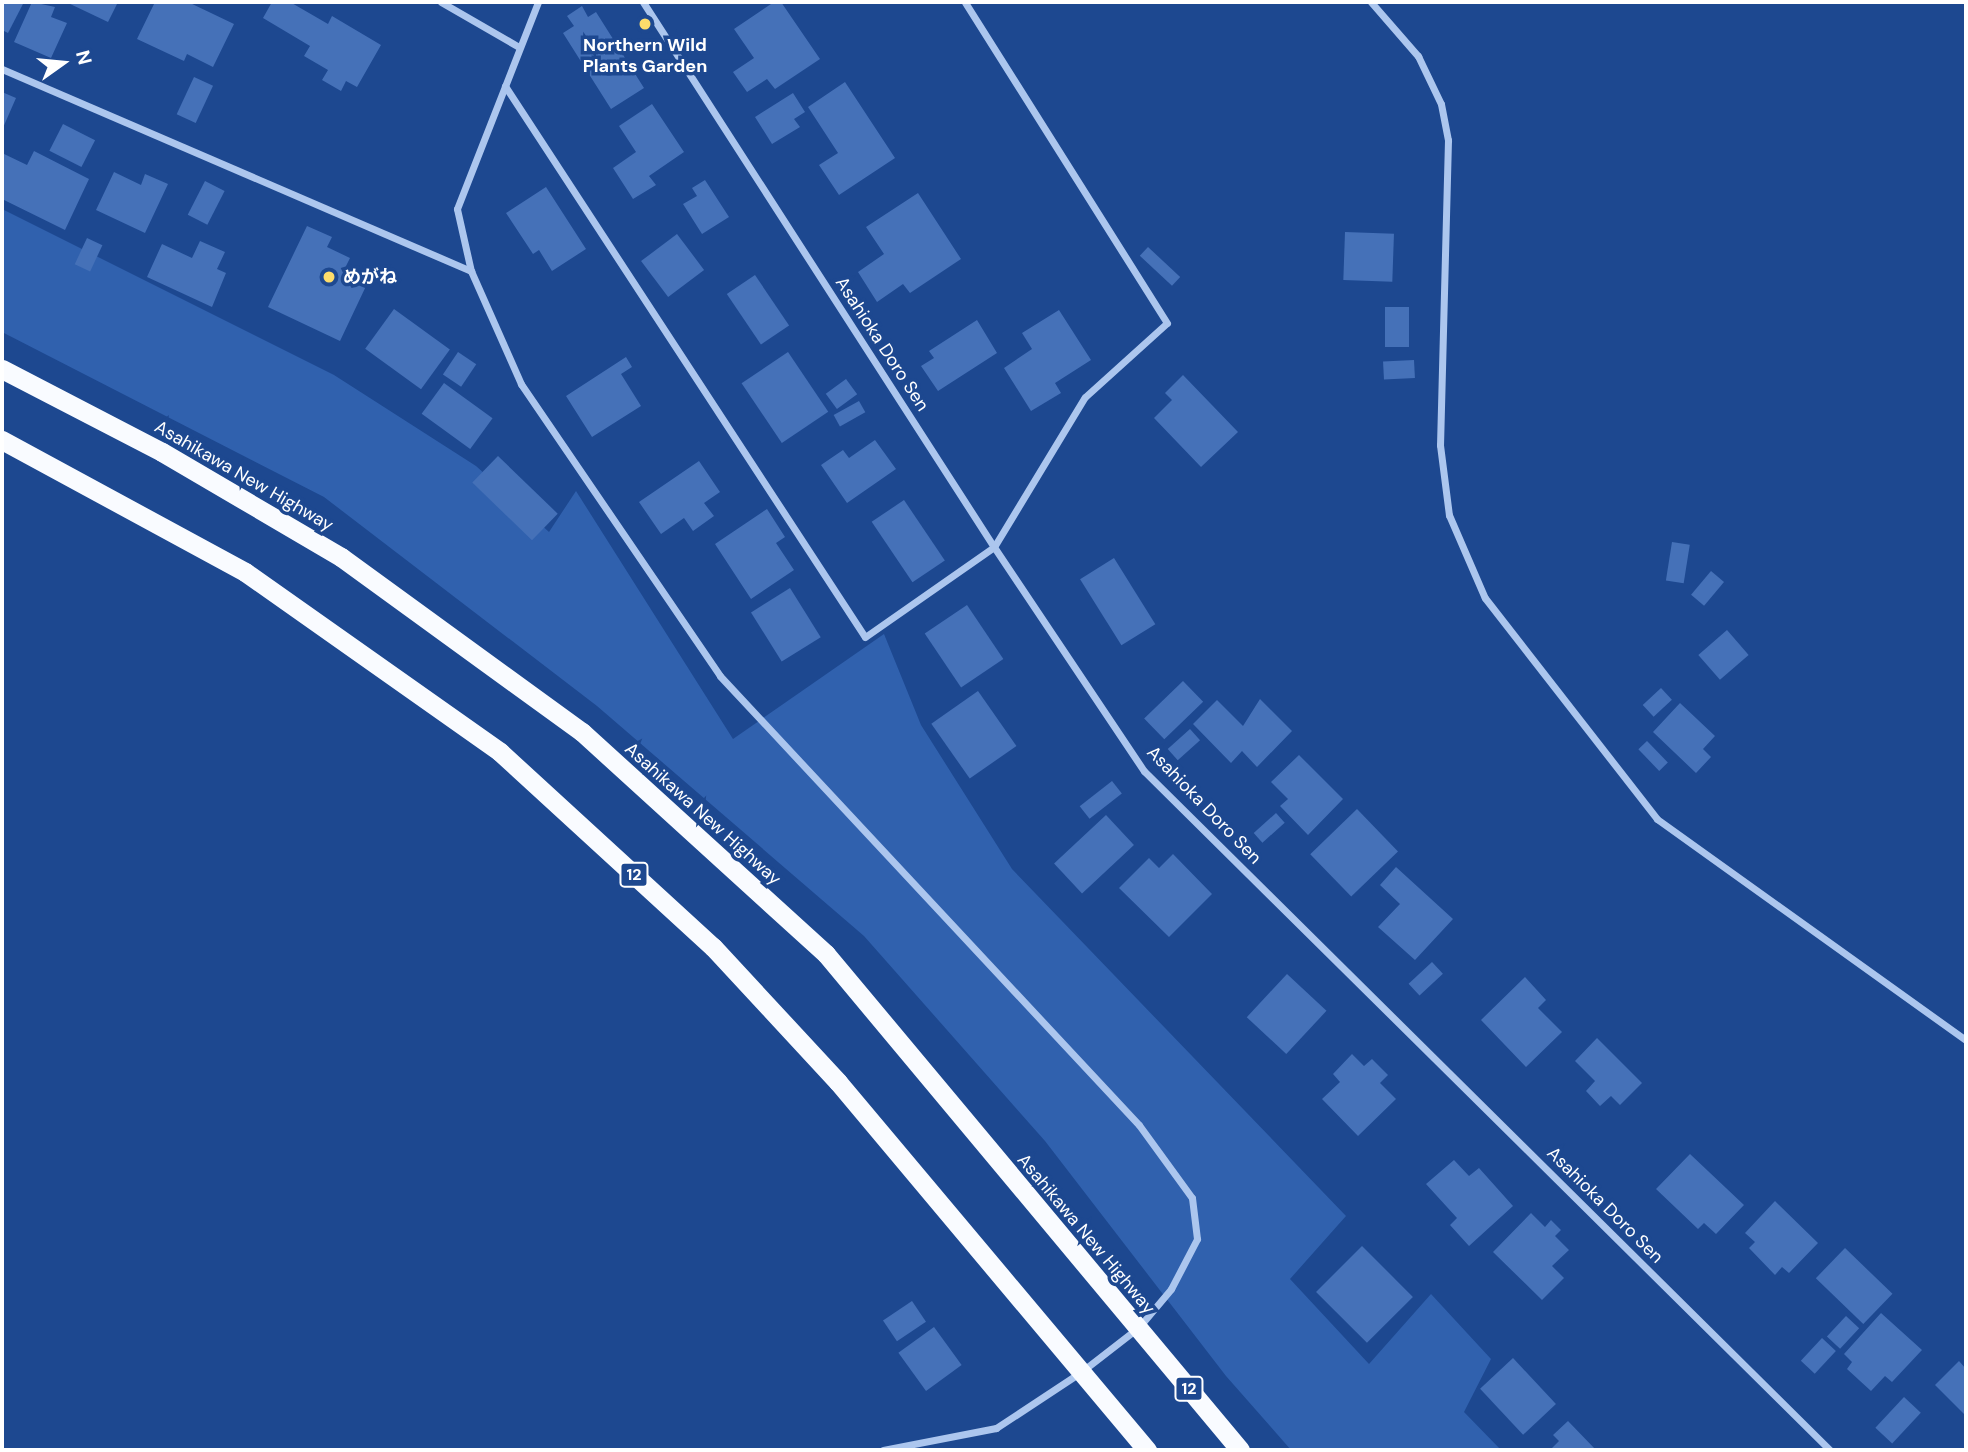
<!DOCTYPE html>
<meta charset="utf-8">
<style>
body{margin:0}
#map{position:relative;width:1968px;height:1452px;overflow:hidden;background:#1d4890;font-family:"DM Sans","Noto Sans JP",sans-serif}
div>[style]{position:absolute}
.green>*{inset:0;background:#3061ae}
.building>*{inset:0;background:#4571b8;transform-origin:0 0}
.minor>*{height:7px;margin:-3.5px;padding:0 3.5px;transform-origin:3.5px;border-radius:3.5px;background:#acc6ee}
.trunk>*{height:19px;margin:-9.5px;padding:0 9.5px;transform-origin:9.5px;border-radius:9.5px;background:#f9fbff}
.dots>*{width:19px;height:19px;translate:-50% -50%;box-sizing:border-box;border:4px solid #1d4890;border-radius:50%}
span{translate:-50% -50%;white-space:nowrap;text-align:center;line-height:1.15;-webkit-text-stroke:7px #1d4890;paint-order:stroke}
.shield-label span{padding:2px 5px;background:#1d4890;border:2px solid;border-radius:5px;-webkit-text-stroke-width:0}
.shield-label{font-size:16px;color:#fff;font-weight:700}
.poi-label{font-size:18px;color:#fff;font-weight:700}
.left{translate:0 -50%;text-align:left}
.street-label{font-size:18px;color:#fff}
.frame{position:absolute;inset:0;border:4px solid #fff;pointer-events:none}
.north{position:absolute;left:28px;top:28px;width:70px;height:70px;-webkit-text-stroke:5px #1d4890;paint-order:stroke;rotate:75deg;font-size:19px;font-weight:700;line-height:28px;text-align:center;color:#fff}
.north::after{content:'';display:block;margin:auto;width:24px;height:32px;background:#fff;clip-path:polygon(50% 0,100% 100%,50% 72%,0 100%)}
</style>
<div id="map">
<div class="green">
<div style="clip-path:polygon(2px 209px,334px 375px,476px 466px,549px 532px,576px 491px,733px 739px,884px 634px,921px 725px,1012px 869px,1346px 1216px,1290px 1279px,1369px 1364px,1431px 1294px,1491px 1359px,1464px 1412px,1501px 1450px,1291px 1450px,1226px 1376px,1045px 1141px,864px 936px,597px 706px,324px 497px,2px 332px)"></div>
</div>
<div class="building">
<div style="clip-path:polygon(24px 2px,8px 33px,2px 30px,3px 2px)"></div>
<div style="clip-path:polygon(32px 2px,55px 7px,51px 17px,67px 23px,51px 58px,14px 42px)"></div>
<div style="clip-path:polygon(66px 2px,118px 2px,108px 22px)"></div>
<div style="clip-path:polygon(155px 2px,188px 2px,234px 24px,213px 67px,187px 54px,184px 61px,137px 39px)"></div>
<div style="clip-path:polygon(272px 2px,290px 2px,328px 24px,332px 16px,381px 45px,357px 87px,346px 81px,341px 91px,322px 80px,328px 70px,304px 56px,310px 46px,263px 18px)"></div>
<div style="clip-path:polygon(774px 2px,781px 2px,820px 59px,775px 89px,767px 79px,747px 92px,733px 72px,754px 58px,734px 29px)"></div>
<div style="clip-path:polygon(582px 6px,588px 17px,596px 12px,644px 88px,611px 109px,563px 33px,574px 26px,567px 16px)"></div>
<div style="left:194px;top:77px;width:21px;height:41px;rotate:25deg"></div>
<div style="clip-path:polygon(845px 82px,895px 158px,839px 195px,819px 165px,838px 153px,808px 107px)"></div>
<div style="clip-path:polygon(2px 92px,16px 98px,2px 130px)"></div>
<div style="clip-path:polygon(793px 93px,805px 112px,794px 119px,800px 127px,772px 144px,755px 117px)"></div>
<div style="clip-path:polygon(652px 104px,684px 152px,649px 176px,656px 185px,633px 199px,613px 168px,636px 152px,619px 126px)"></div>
<div style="left:63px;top:124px;width:36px;height:30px;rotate:27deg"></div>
<div style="clip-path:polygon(34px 151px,89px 179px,65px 230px,2px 199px,2px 153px,27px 165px)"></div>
<div style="clip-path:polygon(114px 172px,141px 185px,145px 174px,168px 184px,145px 233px,96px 210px)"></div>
<div style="clip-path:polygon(705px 180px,729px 217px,702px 234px,683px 204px,697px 196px,692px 188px)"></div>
<div style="left:205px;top:181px;width:22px;height:38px;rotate:27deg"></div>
<div style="clip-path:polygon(546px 187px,586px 249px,552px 271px,539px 250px,533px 254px,506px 213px)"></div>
<div style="clip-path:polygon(918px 193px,961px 259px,910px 293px,903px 284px,877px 302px,858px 272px,884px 254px,866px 227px)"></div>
<div style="clip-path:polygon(307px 226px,332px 237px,327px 247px,350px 258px,343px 272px,367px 284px,340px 341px,268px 307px)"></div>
<div style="left:1345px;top:232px;width:49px;height:48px;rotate:2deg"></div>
<div style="left:677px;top:234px;width:45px;height:45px;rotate:53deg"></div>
<div style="left:87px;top:238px;width:17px;height:29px;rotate:25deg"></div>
<div style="clip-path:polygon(200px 241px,225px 252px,217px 269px,226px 273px,212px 307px,147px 277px,162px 244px,192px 258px)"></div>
<div style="left:1148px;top:247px;width:44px;height:12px;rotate:43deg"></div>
<div style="left:755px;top:275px;width:61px;height:34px;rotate:56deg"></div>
<div style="left:1385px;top:307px;width:24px;height:40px"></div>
<div style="left:394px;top:309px;width:69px;height:49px;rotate:36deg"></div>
<div style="clip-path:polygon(1059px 310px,1091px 360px,1055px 383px,1061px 393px,1031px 411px,1004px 368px,1032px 349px,1022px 333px)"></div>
<div style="clip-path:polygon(977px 320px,997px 353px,938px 391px,921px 366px,934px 358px,929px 351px)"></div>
<div style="left:458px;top:352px;width:22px;height:27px;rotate:34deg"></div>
<div style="left:788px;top:352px;width:72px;height:56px;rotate:56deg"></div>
<div style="clip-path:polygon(626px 357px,632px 367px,621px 374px,641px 406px,592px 437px,566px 396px)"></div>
<div style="left:1414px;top:360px;width:18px;height:31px;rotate:87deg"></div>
<div style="clip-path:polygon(1183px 375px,1238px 432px,1201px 467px,1154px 418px,1172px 400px,1165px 393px)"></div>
<div style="left:846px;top:379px;width:19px;height:25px;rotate:54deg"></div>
<div style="left:444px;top:383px;width:60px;height:38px;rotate:36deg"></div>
<div style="left:859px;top:401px;width:13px;height:29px;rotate:61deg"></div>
<div style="clip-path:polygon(875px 440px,896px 469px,847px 503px,821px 465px,843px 450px,849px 458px)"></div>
<div style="left:498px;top:456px;width:83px;height:37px;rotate:44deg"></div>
<div style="clip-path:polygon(699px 461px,720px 492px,704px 503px,714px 516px,693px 531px,684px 518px,661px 534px,639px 502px)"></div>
<div style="left:904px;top:500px;width:73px;height:39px;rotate:56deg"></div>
<div style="clip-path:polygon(767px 509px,785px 537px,776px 543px,794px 570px,751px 599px,715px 544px)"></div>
<div style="left:1672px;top:542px;width:18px;height:39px;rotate:9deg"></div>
<div style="left:1114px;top:558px;width:78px;height:40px;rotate:58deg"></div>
<div style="left:1711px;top:571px;width:17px;height:31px;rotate:40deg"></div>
<div style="left:790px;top:588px;width:58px;height:46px;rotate:58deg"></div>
<div style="left:967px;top:605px;width:65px;height:51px;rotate:56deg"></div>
<div style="left:1727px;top:630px;width:33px;height:38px;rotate:49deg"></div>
<div style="left:1183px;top:681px;width:29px;height:54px;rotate:46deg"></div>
<div style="left:1661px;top:688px;width:16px;height:25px;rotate:47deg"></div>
<div style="left:978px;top:691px;width:67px;height:57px;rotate:55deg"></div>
<div style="clip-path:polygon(1260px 699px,1292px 731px,1257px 767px,1242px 751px,1231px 763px,1193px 724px,1217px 700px,1243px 726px)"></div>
<div style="clip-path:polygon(1680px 703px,1715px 736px,1703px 749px,1711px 757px,1696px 773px,1653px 732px)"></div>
<div style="left:1190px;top:729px;width:15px;height:30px;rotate:48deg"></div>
<div style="left:1647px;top:741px;width:30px;height:12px;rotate:46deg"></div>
<div style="clip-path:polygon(1299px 755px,1343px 799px,1308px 835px,1280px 806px,1288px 799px,1271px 782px)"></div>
<div style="left:1112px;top:781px;width:16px;height:41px;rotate:52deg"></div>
<div style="left:1357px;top:809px;width:59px;height:65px;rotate:46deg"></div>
<div style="left:1276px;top:813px;width:13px;height:30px;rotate:48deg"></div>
<div style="left:1106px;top:815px;width:41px;height:71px;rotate:47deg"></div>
<div style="clip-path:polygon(1173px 854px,1212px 894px,1169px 937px,1119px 888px,1149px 858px,1159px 868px)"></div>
<div style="clip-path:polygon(1396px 867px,1453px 919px,1415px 960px,1378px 927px,1400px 904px,1380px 885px)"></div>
<div style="left:1432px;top:962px;width:16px;height:32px;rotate:47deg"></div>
<div style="left:1287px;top:974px;width:54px;height:59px;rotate:43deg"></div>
<div style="clip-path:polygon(1525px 977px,1546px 1000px,1538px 1008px,1562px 1032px,1526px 1067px,1481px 1020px)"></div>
<div style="clip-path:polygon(1597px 1038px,1642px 1083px,1620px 1105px,1611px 1096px,1600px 1106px,1586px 1091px,1595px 1081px,1575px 1061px)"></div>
<div style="clip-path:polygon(1352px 1054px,1364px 1066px,1372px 1059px,1388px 1075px,1380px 1083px,1396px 1099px,1358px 1136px,1322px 1099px,1340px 1082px,1333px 1074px)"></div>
<div style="clip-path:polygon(1690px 1154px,1744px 1205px,1716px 1234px,1704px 1223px,1698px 1229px,1656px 1189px)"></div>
<div style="clip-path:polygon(1454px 1160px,1469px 1176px,1479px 1168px,1513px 1206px,1469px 1246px,1450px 1225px,1457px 1218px,1426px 1184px)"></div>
<div style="clip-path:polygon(1775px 1201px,1818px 1243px,1789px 1273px,1782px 1267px,1775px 1275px,1749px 1248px,1755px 1242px,1745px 1233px)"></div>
<div style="clip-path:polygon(1531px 1213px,1545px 1227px,1551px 1220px,1561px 1230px,1555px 1236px,1569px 1250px,1552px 1266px,1564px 1278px,1542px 1300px,1493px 1252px)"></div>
<div style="left:1362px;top:1246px;width:72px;height:65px;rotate:45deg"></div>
<div style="left:1845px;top:1248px;width:66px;height:42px;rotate:44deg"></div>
<div style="left:912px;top:1301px;width:25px;height:35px;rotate:56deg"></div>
<div style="clip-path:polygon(1881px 1313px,1922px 1350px,1892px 1382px,1885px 1376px,1871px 1391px,1847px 1369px,1852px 1362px,1844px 1354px)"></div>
<div style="left:1846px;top:1316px;width:18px;height:28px;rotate:43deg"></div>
<div style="left:934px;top:1327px;width:47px;height:44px;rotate:54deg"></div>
<div style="left:1822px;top:1338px;width:19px;height:31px;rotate:43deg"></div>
<div style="left:1513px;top:1358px;width:63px;height:45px;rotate:47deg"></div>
<div style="clip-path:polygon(1959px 1361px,1966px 1369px,1966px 1416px,1935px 1385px)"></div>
<div style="left:1904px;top:1397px;width:23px;height:42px;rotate:43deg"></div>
<div style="clip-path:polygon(1568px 1421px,1596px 1450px,1550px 1450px,1559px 1441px,1553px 1435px)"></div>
</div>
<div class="minor">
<div style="left:441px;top:2px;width:90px;rotate:30deg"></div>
<div style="left:538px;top:2px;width:222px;rotate:111.4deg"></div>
<div style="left:457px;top:209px;width:64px;rotate:77.3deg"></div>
<div style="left:471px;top:271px;width:124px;rotate:66.1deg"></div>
<div style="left:521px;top:384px;width:353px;rotate:55.7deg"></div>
<div style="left:720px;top:676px;width:614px;rotate:46.98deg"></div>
<div style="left:1139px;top:1125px;width:90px;rotate:54deg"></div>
<div style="left:1192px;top:1198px;width:41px;rotate:83deg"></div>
<div style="left:1197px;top:1239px;width:56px;rotate:117.5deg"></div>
<div style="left:1171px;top:1289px;width:50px;rotate:130.1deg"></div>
<div style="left:1139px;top:1327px;width:73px;rotate:142.2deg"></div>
<div style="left:1081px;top:1372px;width:102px;rotate:146.6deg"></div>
<div style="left:996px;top:1428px;width:115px;rotate:169deg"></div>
<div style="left:643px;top:2px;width:648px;rotate:57.22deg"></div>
<div style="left:994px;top:547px;width:270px;rotate:56.2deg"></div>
<div style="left:1144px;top:771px;width:965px;rotate:44.71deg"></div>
<div style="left:1371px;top:2px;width:72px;rotate:49deg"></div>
<div style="left:1418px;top:56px;width:53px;rotate:64.4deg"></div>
<div style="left:1441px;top:104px;width:37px;rotate:79deg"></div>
<div style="left:1448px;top:140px;width:305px;rotate:91.5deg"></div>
<div style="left:1440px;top:445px;width:71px;rotate:82.7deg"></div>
<div style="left:1449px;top:515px;width:90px;rotate:66.6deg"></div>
<div style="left:1485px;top:598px;width:280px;rotate:52.1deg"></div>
<div style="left:1657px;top:819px;width:380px;rotate:35.6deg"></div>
<div style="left:2px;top:69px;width:511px;rotate:23.3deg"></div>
<div style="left:505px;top:86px;width:658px;rotate:56.84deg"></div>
<div style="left:865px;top:637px;width:157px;rotate:-34.9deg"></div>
<div style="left:994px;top:547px;width:175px;rotate:-58.8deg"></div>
<div style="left:1085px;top:397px;width:110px;rotate:-42.1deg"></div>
<div style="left:1167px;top:323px;width:379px;rotate:-122.2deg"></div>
</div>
<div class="trunk">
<div style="left:2px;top:369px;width:180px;rotate:27.4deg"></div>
<div style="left:162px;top:452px;width:208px;rotate:30.4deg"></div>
<div style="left:341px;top:557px;width:298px;rotate:36deg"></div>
<div style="left:582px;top:732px;width:330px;rotate:42.3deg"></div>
<div style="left:826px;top:954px;width:646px;rotate:50.15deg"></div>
<div style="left:2px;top:440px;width:277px;rotate:28.5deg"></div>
<div style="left:245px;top:572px;width:312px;rotate:35.2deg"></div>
<div style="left:500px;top:752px;width:289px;rotate:42.5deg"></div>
<div style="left:713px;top:947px;width:184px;rotate:47.2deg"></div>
<div style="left:838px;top:1082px;width:481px;rotate:50deg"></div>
</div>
<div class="dots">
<div style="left:645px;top:24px;background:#fddc6b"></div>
<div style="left:329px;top:277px;background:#fddc6b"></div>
</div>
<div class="shield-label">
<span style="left:634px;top:875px">12</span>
<span style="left:1189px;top:1389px">12</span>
</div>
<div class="poi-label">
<span style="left:645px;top:56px">Northern Wild<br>Plants Garden</span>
<span class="left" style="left:343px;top:277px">めがね</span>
</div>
<div class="street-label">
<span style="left:882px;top:344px;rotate:57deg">Asahioka Doro Sen</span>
<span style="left:244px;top:476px;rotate:30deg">Asahikawa New Highway</span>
<span style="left:1204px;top:805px;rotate:46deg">Asahioka Doro Sen</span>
<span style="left:703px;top:814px;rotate:42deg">Asahikawa New Highway</span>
<span style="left:1605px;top:1205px;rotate:45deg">Asahioka Doro Sen</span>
<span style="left:1086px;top:1234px;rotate:50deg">Asahikawa New Highway</span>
</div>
<div class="frame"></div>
<div class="north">N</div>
</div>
